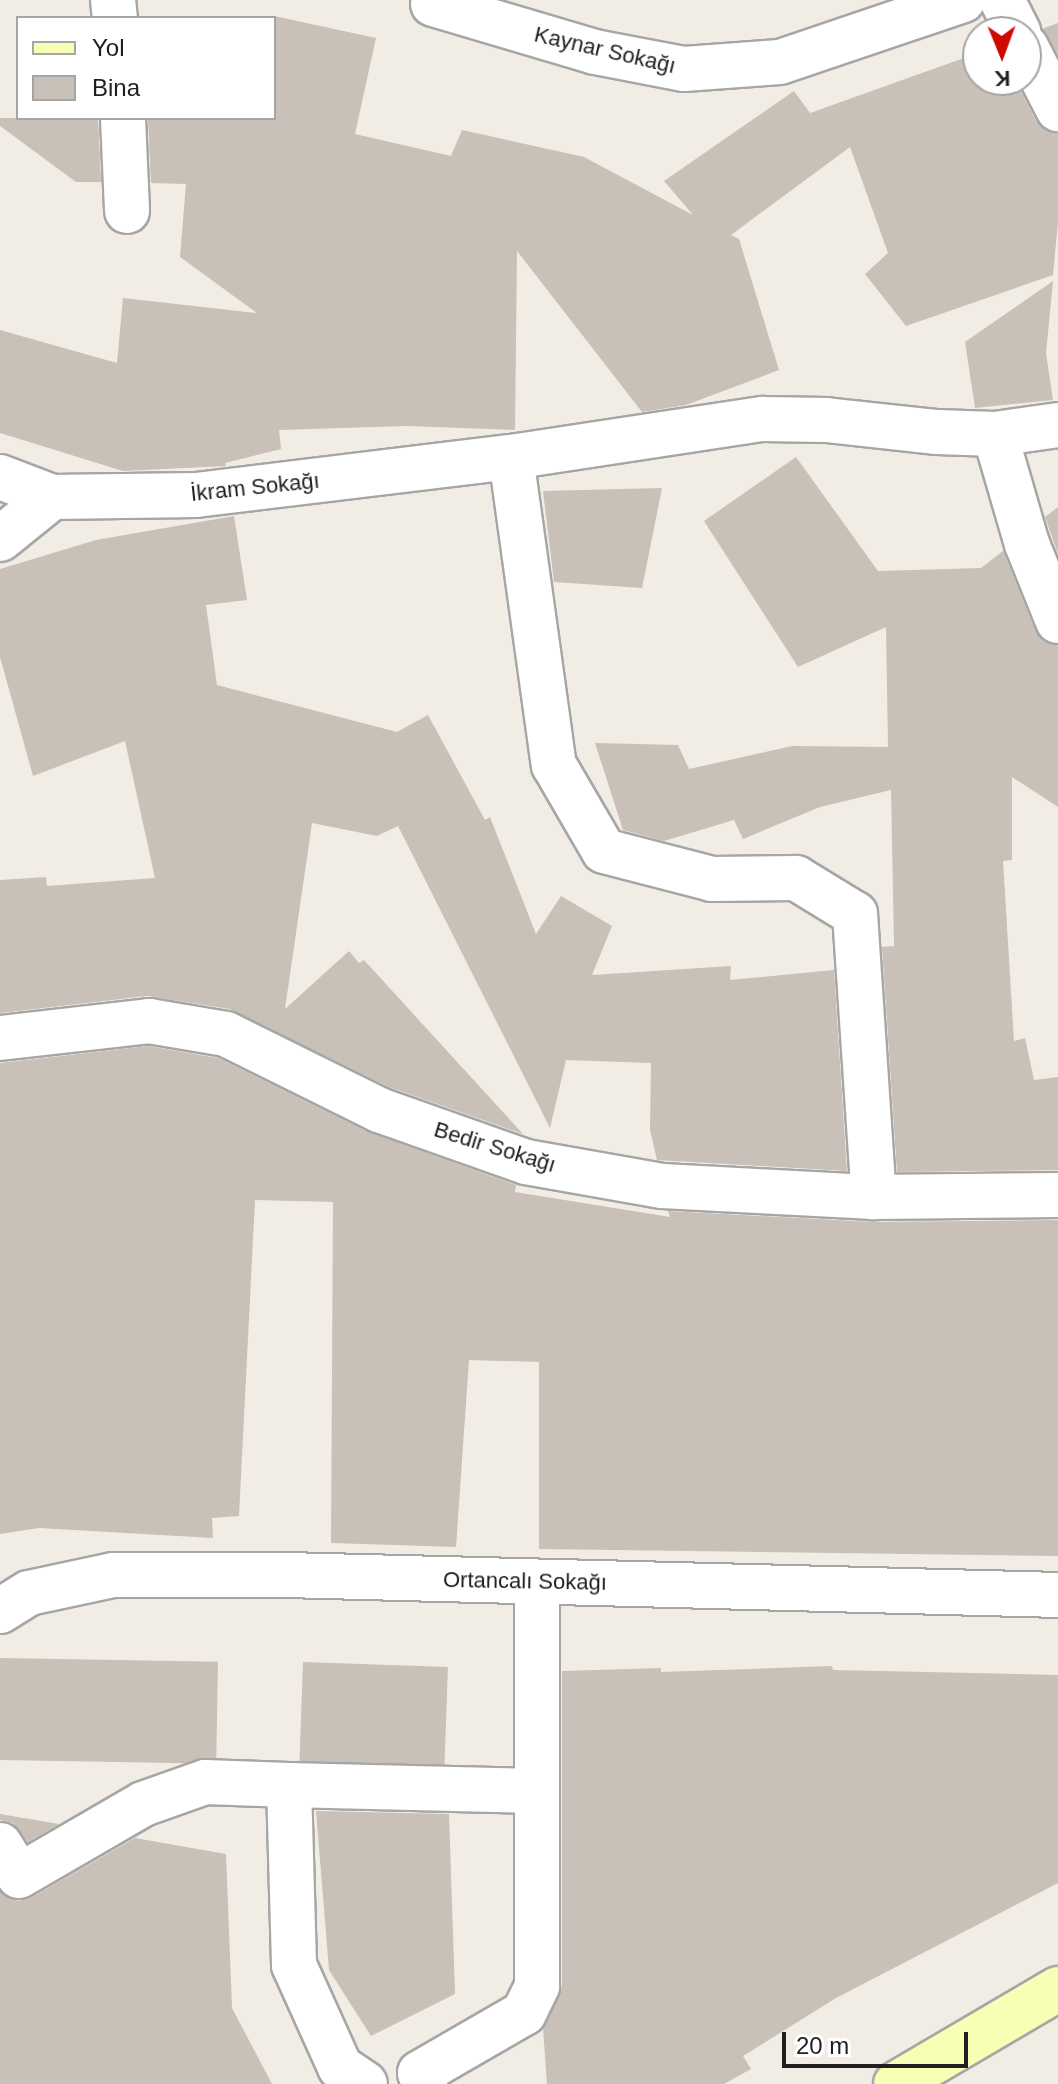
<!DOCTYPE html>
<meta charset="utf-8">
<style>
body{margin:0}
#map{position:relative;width:1058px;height:2084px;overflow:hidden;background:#f1ede4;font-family:Arial,sans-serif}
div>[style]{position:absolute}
.building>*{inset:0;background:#c9c0b7;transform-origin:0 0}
.roads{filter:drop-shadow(2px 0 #a6a6a6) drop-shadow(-2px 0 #a6a6a6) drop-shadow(0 2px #a6a6a6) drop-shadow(0 -2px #a6a6a6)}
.minor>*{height:44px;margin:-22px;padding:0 22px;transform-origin:22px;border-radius:22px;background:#fff}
.secondary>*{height:44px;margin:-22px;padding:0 22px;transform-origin:22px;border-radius:22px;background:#f8ffb4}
span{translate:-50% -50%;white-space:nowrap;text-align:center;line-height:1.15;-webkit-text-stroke:7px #fff;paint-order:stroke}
.street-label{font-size:22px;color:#1f1f1f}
.legend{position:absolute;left:16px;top:16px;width:260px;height:104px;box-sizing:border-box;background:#fff;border:2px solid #a5a5a5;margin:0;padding:10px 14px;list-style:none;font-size:24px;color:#1f1f1f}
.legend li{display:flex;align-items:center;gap:16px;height:40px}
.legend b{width:40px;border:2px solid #a5a5a5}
.north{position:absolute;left:962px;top:16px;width:80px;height:80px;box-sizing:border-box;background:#fff;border:2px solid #a5a5a5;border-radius:50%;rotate:179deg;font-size:22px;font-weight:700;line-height:32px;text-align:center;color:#1f1f1f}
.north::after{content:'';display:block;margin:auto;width:28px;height:36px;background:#ce0a00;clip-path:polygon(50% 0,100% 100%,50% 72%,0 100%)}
.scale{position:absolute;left:782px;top:2032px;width:186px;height:36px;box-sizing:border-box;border:4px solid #1f1f1f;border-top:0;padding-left:10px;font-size:24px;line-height:28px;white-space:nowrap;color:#1f1f1f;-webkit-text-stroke:6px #fff;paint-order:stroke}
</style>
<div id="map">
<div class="building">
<div style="clip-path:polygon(274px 16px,376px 38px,355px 134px,451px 156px,462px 130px,584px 157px,693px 215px,664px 181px,794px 91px,810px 113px,978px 53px,978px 80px,1015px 80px,1036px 121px,1045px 130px,1058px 134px,1058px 222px,1053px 275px,906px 326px,865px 274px,888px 253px,850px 147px,731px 235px,739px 239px,779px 370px,686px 405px,642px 412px,517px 251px,515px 430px,407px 426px,279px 430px,281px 449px,225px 463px,226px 466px,123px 471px,0 433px,0 330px,117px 363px,123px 298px,257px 313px,180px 257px,186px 184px,151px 183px,148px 118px,274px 118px)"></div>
<div style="clip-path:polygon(1058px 23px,1058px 54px,1042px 29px)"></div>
<div style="clip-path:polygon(0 118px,98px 118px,101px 182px,76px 182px,0 126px)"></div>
<div style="clip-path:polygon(1053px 281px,1046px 353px,1053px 400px,975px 408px,965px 342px)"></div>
<div style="clip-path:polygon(796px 457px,878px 571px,981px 568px,1003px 551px,1035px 630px,1043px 641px,1058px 645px,1058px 807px,1012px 777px,1012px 860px,1003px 861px,1014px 1041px,1025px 1038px,1034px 1080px,1058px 1077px,1058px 1170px,897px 1172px,882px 947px,894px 946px,891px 790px,820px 807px,743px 839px,734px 820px,664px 841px,623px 830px,595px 743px,678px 745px,689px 769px,792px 746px,888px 747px,886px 627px,798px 667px,704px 521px)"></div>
<div style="clip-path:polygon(662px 488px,642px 588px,554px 582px,543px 491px)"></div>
<div style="clip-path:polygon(1058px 507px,1058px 554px,1045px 517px)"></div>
<div style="clip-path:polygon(234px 516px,247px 600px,206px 605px,217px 685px,397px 732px,428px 715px,485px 820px,490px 817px,536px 934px,561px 896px,612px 926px,592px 975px,731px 966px,730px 980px,834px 970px,847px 1171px,657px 1160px,650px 1130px,651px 1063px,566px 1060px,550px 1128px,398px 826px,377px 836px,312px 823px,285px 1009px,349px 951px,359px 963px,364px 960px,523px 1134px,389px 1087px,230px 1009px,147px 996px,0 1013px,0 880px,46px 877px,47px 886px,155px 878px,125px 741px,33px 776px,0 657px,0 569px,96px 540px)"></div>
<div style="clip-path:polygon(148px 1046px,218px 1058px,368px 1132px,516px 1185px,515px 1192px,670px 1217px,668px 1211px,874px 1222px,1058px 1220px,1058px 1556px,539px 1549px,539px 1362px,469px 1360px,456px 1547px,331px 1543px,333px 1202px,255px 1200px,239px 1516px,212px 1518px,213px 1538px,39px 1528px,0 1534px,0 1063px)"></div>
<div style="left:0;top:1658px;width:218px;height:102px;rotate:1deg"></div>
<div style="left:303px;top:1662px;width:145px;height:99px;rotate:2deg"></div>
<div style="clip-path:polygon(832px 1666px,833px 1670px,1058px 1675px,1058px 1883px,836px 1998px,743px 2056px,751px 2069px,724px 2084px,547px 2084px,543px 2028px,562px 1986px,562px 1671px,661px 1668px,661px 1672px)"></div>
<div style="clip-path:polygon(316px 1811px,449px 1814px,455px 1994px,371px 2036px,329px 1970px)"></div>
<div style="clip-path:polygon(0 1814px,59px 1824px,28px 1842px,13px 1823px,0 1820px)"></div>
<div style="clip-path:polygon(135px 1838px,226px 1854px,232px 2008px,272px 2084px,0 2084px,0 1891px,18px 1901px,31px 1898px)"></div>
</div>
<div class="roads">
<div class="minor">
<div style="left:113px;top:0;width:18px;rotate:84deg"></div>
<div style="left:1002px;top:0;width:36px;rotate:63deg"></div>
<div style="left:433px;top:4px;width:169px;rotate:16.5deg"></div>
<div style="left:595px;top:52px;width:91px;rotate:10.8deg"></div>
<div style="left:684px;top:69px;width:96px;rotate:-4.2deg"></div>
<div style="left:780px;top:62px;width:193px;rotate:-18.7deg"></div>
<div style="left:1026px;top:47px;width:70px;rotate:62.7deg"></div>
<div style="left:123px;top:118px;width:93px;rotate:87.5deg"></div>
<div style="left:995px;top:434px;width:115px;rotate:73.8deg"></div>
<div style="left:1027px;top:544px;width:83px;rotate:68.1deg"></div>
<div style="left:511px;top:457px;width:311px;rotate:82.1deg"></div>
<div style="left:554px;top:765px;width:99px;rotate:59.8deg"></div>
<div style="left:604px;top:851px;width:112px;rotate:14.5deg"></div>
<div style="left:712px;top:879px;width:84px;rotate:-0.7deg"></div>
<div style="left:796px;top:878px;width:69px;rotate:31.4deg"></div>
<div style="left:855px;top:914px;width:284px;rotate:86.2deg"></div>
<div style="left:0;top:477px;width:56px;rotate:21deg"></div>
<div style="left:52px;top:497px;width:144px;rotate:-0.8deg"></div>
<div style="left:196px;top:495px;width:317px;rotate:-6.9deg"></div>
<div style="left:511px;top:457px;width:255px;rotate:-8.6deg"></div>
<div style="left:763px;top:419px;width:63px;rotate:0.9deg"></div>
<div style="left:826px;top:420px;width:112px;rotate:6.2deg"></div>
<div style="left:937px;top:432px;width:58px;rotate:2deg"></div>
<div style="left:995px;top:434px;width:64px;rotate:-8.1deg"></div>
<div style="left:0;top:539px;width:67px;rotate:-38.9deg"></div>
<div style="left:0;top:1038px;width:150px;rotate:-6.5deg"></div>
<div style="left:149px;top:1021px;width:78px;rotate:9.6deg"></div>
<div style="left:226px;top:1034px;width:171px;rotate:26.4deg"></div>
<div style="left:379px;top:1110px;width:156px;rotate:19.5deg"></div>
<div style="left:526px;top:1162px;width:138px;rotate:10deg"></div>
<div style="left:662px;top:1186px;width:212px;rotate:3deg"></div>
<div style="left:874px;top:1197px;width:184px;rotate:-0.6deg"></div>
<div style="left:0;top:1611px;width:34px;rotate:-32deg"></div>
<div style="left:29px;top:1593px;width:86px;rotate:-12.1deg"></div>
<div style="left:113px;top:1575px;width:173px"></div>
<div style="left:286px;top:1575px;width:772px;rotate:1.48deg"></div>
<div style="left:289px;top:1785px;width:247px;rotate:1.4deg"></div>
<div style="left:0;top:1845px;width:36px;rotate:58deg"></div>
<div style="left:19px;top:1876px;width:143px;rotate:-30.1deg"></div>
<div style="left:143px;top:1804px;width:66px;rotate:-19.5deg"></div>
<div style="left:205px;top:1782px;width:84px;rotate:2deg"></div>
<div style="left:289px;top:1785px;width:180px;rotate:88.4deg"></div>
<div style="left:294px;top:1965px;width:112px;rotate:65.7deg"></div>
<div style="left:340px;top:2067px;width:30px;rotate:34deg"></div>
<div style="left:425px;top:2084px;width:12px;rotate:-114deg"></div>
<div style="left:420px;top:2073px;width:120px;rotate:-30deg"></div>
<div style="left:524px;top:2013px;width:30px;rotate:-64deg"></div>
<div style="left:537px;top:1986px;width:404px;rotate:-90deg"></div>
</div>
<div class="secondary">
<div style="left:896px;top:2084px;width:188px;rotate:-30.4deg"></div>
</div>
</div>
<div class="street-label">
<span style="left:605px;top:50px;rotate:13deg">Kaynar Sokağı</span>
<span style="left:255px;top:487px;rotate:-6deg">İkram Sokağı</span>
<span style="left:495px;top:1147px;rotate:17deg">Bedir Sokağı</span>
<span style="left:525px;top:1581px;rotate:1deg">Ortancalı Sokağı</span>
</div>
<ul class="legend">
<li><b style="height:10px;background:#f8ffb4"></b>Yol</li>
<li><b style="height:22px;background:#c9c0b7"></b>Bina</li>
</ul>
<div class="north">K</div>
<div class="scale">20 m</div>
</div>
